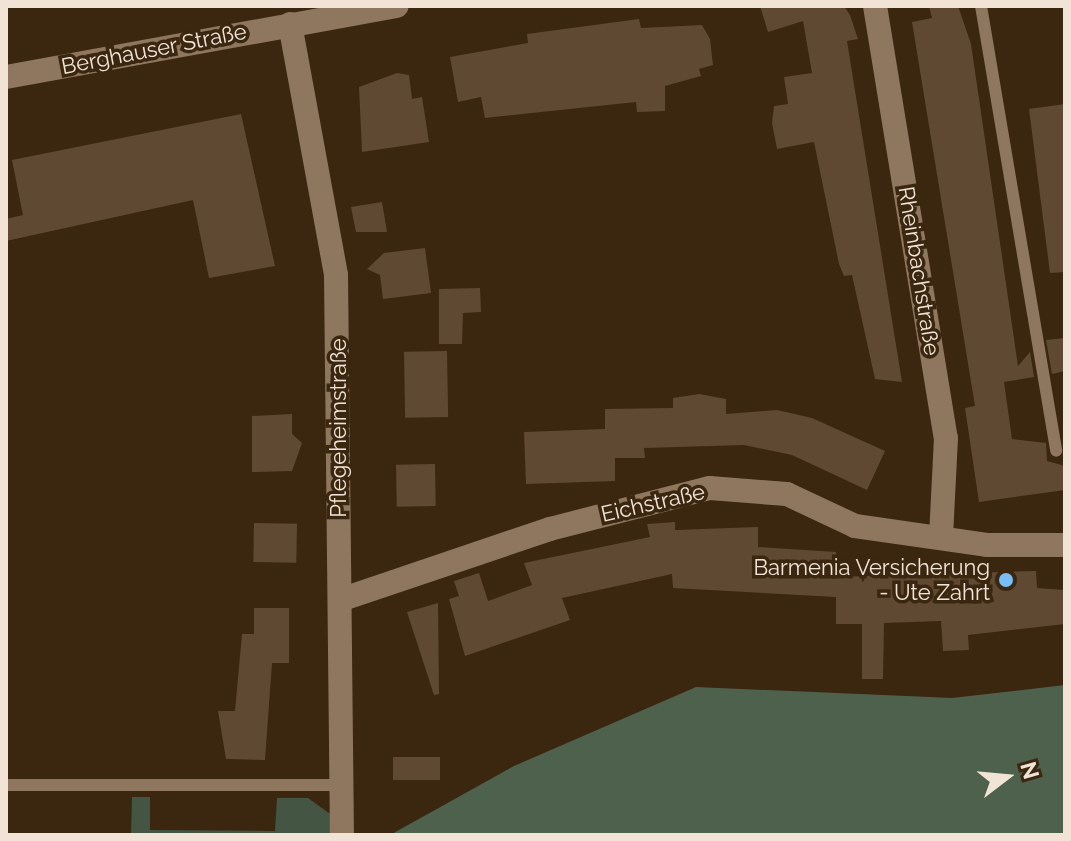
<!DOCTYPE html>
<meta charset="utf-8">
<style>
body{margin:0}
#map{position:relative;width:1071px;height:841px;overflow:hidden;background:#3b2610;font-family:Raleway,sans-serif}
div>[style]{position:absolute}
.green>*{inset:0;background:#454}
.forest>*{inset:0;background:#4d614d}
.building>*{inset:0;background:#5f4933;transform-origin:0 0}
.lane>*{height:12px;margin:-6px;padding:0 6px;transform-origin:6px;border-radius:6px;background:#8f775f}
.street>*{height:24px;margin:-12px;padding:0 12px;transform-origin:12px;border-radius:12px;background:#8f775f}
.secondary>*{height:24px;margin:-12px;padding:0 12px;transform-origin:12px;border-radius:12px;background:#8f775f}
.dots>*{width:22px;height:22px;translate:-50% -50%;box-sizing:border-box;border:4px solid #3b2610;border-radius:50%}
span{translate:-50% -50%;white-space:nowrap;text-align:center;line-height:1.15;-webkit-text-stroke:7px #3b2610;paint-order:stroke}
.street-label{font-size:22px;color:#f1e4d7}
.poi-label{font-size:22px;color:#f1e4d7}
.right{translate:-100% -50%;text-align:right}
.frame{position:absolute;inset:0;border:8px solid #f1e4d7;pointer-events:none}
.north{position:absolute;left:967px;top:737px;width:80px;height:80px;-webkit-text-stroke:6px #3b2610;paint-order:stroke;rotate:74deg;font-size:22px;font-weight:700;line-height:32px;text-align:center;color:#f1e4d7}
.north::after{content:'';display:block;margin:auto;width:28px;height:36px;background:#f1e4d7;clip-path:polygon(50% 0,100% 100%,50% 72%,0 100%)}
</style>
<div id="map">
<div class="green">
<div style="clip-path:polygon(132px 797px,150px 797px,150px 830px,275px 831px,277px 798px,308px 798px,333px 816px,333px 835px,131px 834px)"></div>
</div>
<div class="forest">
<div style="clip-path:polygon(1065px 685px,1065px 835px,390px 835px,514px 766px,696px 687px,952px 698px)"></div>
</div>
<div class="building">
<div style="clip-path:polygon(760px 6px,844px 6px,850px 15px,858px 39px,847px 41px,902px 382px,875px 379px,852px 275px,844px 276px,839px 264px,814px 142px,777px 149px,772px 123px,774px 106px,788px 104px,784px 77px,812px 73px,803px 21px,768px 32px)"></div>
<div style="clip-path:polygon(929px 6px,958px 6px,971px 44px,1018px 366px,1030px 352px,1034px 377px,1004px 382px,1012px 439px,1046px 443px,1047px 461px,1065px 466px,1065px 490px,979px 502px,965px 408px,975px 406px,912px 22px,932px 18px)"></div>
<div style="clip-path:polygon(639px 19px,641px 28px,702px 25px,710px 39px,713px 65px,699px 69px,701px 76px,665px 86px,665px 111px,637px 112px,636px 102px,485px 118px,481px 97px,458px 102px,450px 57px,528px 43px,527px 34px)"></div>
<div style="clip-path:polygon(397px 73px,409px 75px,412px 99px,422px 97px,429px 142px,362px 152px,359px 87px)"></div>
<div style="clip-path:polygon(1065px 104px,1065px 272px,1050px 273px,1029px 109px)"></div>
<div style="clip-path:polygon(241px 114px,275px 266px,209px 278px,193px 200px,6px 241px,6px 219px,23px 215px,12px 160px)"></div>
<div style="clip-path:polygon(382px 202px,387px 232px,356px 232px,351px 207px)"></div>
<div style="clip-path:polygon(425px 248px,431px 293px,383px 299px,380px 275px,367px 269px,384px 253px)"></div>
<div style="clip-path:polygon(480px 288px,481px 312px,463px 313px,462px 344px,439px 344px,439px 289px)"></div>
<div style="clip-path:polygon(1065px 338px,1065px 371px,1052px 374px,1046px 340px)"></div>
<div style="left:447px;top:351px;width:66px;height:43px;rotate:89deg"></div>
<div style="clip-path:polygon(699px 394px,726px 399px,726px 414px,777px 410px,812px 418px,885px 451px,867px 490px,792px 455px,744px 445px,644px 448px,645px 458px,615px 458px,615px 481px,526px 484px,524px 432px,605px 429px,605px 409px,673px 408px,673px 398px)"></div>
<div style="clip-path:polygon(292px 414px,292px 434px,302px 443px,292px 471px,252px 472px,252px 416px)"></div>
<div style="left:435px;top:464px;width:42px;height:39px;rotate:89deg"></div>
<div style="clip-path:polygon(675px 522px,675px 530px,758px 527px,758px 547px,836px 552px,836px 577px,1036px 571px,1037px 588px,1065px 590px,1065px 624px,968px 635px,969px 650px,943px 651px,941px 621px,884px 623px,883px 679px,862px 679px,862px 624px,836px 624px,836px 597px,673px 588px,672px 574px,562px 598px,570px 620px,465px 656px,449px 599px,459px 596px,454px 581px,479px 573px,488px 601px,494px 599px,532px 585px,524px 563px,650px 537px,647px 524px)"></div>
<div style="left:254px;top:523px;width:43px;height:39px;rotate:1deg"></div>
<div style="clip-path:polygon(438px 603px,439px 694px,434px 695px,407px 612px)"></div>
<div style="clip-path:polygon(254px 608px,289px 608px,289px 663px,272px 663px,265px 760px,226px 759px,218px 711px,235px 711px,242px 634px,254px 634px)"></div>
<div style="left:440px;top:757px;width:23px;height:47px;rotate:90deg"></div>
</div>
<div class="lane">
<div style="left:981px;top:6px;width:451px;rotate:80.4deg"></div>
<div style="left:6px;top:785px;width:335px"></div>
</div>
<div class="street">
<div style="left:875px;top:6px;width:438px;rotate:80.7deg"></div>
<div style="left:946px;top:438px;width:99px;rotate:92.9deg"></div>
<div style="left:290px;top:24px;width:255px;rotate:79.6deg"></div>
<div style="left:336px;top:275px;width:560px;rotate:89.39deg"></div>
<div style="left:340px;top:600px;width:222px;rotate:-18.7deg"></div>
<div style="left:550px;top:529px;width:165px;rotate:-14.4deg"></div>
<div style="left:710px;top:488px;width:77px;rotate:4.5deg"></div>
<div style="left:787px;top:494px;width:75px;rotate:25.2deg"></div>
<div style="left:855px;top:526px;width:133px;rotate:8.2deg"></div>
<div style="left:987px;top:545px;width:78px"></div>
</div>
<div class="secondary">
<div style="left:6px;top:77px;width:397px;rotate:-10.3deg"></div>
</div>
<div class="dots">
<div style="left:1006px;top:580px;background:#7abef8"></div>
</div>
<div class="street-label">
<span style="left:154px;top:49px;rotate:-11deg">Berghauser Straße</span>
<span style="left:919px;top:271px;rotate:81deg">Rheinbachstraße</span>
<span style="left:339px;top:428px;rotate:-90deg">Pflegeheimstraße</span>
<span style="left:653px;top:503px;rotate:-13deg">Eichstraße</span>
</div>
<div class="poi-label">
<span class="right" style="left:990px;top:580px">Barmenia Versicherung<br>- Ute Zahrt</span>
</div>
<div class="frame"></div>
<div class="north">N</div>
</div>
